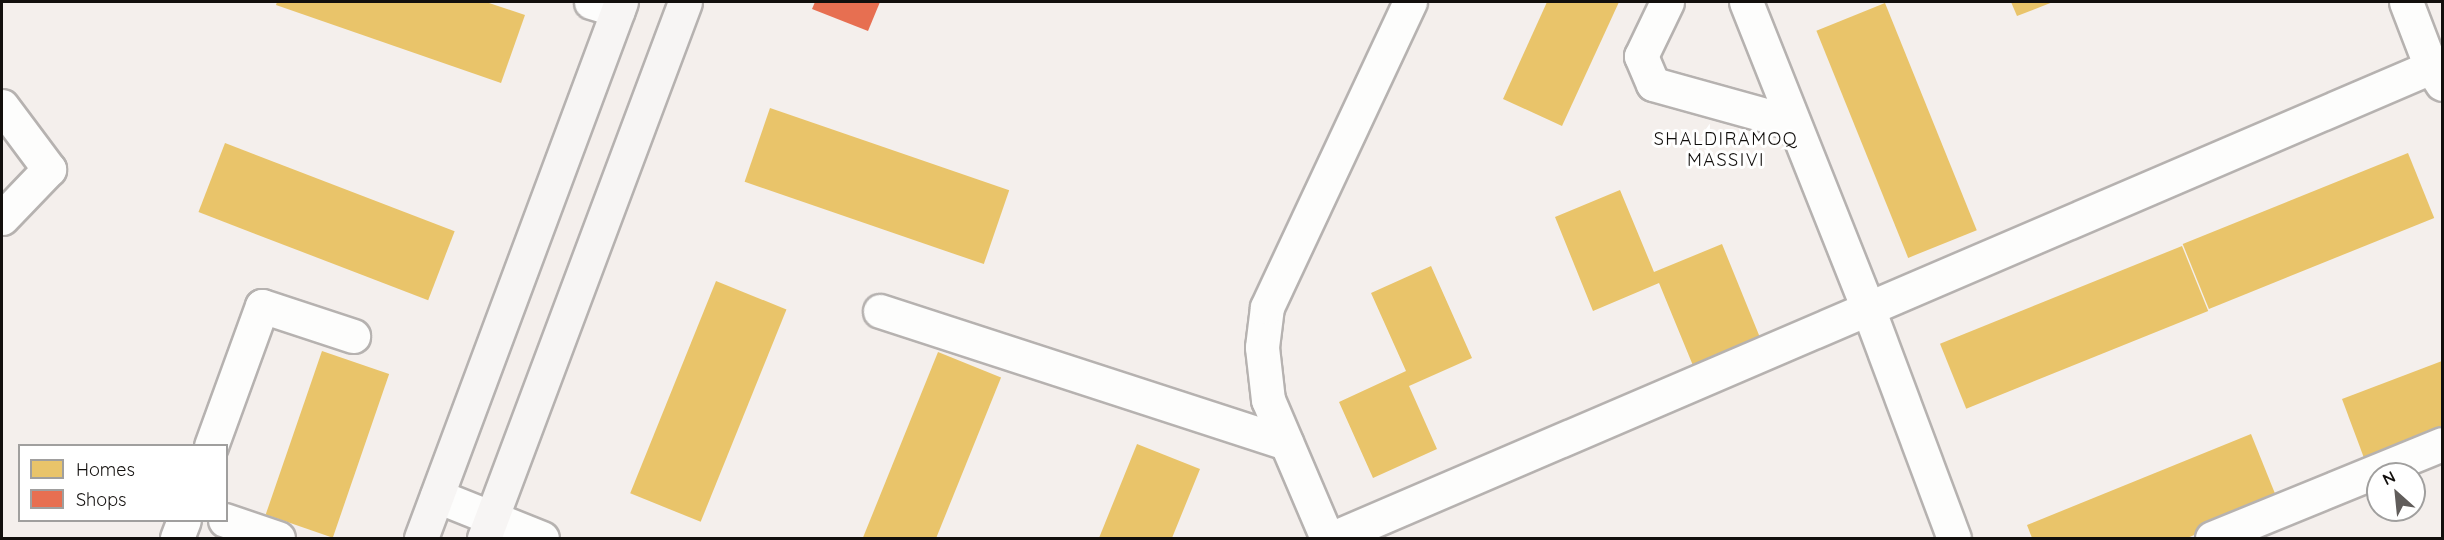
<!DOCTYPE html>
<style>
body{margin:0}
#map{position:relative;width:2444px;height:540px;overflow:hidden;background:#f4efec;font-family:Quicksand,sans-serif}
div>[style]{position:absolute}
.homes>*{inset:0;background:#e9c46a;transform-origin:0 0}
.shops>*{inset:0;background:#e76f51}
.roads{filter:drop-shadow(2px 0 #b6b2b0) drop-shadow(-2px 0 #b6b2b0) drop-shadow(0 2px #b6b2b0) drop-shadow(0 -2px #b6b2b0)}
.minor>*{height:33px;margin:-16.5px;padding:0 16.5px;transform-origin:16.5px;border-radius:16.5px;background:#fdfdfc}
.major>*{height:33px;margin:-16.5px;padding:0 16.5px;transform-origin:16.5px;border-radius:16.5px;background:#f7f5f4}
span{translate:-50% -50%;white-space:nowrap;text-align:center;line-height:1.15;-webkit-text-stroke:6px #fff;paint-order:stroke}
.neighbourhood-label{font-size:18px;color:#120f0d;letter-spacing:1.5px}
.frame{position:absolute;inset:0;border:3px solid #120f0d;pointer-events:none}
.legend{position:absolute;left:18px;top:444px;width:210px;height:78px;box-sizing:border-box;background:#fff;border:2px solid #a09f9e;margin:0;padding:8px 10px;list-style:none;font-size:18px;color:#120f0d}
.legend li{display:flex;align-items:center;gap:12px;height:30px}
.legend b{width:30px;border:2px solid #a09f9e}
.north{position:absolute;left:2366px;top:462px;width:60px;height:60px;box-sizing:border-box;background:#fff;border:2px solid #a09f9e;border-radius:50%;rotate:333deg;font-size:16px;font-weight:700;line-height:24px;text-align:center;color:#120f0d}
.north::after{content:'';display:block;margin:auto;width:21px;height:27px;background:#615d5b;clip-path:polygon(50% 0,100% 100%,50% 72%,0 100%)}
</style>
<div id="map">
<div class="homes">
<div style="clip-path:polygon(277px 2px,486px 2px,525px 15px,501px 83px,276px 5px)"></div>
<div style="clip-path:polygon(1547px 2px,1619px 2px,1562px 126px,1503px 99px)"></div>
<div style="clip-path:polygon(2011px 2px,2053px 2px,2017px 16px)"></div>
<div style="left:1885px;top:3px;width:245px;height:74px;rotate:68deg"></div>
<div style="left:770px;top:108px;width:253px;height:78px;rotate:19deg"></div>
<div style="left:225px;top:143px;width:246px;height:74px;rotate:21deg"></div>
<div style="left:2408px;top:153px;width:70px;height:243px;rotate:68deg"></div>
<div style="clip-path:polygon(1620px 190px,1654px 272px,1722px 244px,1761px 340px,1694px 368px,1659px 283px,1593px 311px,1555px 217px)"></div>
<div style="left:2182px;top:246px;width:70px;height:261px;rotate:68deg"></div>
<div style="clip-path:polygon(1431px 266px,1472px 358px,1409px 386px,1437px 449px,1373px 478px,1339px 402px,1406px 371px,1371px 293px)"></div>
<div style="left:716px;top:281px;width:76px;height:229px;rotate:22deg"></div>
<div style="left:322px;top:351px;width:71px;height:173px;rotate:19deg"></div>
<div style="left:938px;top:352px;width:68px;height:201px;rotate:22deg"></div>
<div style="clip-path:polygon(2442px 361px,2442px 437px,2367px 466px,2342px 399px)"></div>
<div style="clip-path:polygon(2251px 434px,2278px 501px,2187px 538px,2032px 538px,2027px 525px)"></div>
<div style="clip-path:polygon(1137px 444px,1200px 469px,1172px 538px,1099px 538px)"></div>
</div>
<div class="shops">
<div style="clip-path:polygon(815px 2px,880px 2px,868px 31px,812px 9px)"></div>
</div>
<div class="roads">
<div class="minor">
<div style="left:591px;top:2px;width:28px;rotate:17deg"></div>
<div style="left:1667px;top:2px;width:60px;rotate:115.7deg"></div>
<div style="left:1641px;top:56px;width:30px;rotate:67deg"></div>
<div style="left:1653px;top:84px;width:146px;rotate:15.5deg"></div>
<div style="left:1746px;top:2px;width:333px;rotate:68.3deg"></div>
<div style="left:1869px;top:311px;width:242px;rotate:69.5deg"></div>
<div style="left:2406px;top:2px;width:70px;rotate:69deg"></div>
<div style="left:2431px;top:67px;width:20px;rotate:57deg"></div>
<div style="left:2px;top:106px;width:79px;rotate:53.3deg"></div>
<div style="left:49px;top:169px;width:68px;rotate:133.8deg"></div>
<div style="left:880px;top:311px;width:427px;rotate:18deg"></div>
<div style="left:211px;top:446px;width:149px;rotate:-70deg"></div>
<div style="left:262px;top:306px;width:96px;rotate:18.2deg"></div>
<div style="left:437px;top:496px;width:113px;rotate:21.8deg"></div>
<div style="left:225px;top:520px;width:56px;rotate:18.8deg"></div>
<div style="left:177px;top:538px;width:19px;rotate:-69deg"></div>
<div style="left:1327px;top:538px;width:150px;rotate:-113.1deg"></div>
<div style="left:1268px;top:400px;width:53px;rotate:-96.5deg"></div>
<div style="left:1262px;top:347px;width:40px;rotate:-82.9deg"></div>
<div style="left:1267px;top:307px;width:337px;rotate:-64.9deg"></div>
<div style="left:1333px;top:538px;width:1195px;rotate:-23.22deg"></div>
<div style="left:2212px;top:538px;width:248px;rotate:-22.2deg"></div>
</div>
<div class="major">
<div style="left:421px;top:538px;width:572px;rotate:-69.54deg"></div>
<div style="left:484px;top:538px;width:572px;rotate:-69.44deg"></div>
</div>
</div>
<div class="neighbourhood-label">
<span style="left:1726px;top:150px">SHALDIRAMOQ<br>MASSIVI</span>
</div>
<div class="frame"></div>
<ul class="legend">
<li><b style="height:16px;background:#e9c46a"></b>Homes</li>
<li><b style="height:16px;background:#e76f51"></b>Shops</li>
</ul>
<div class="north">N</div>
</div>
